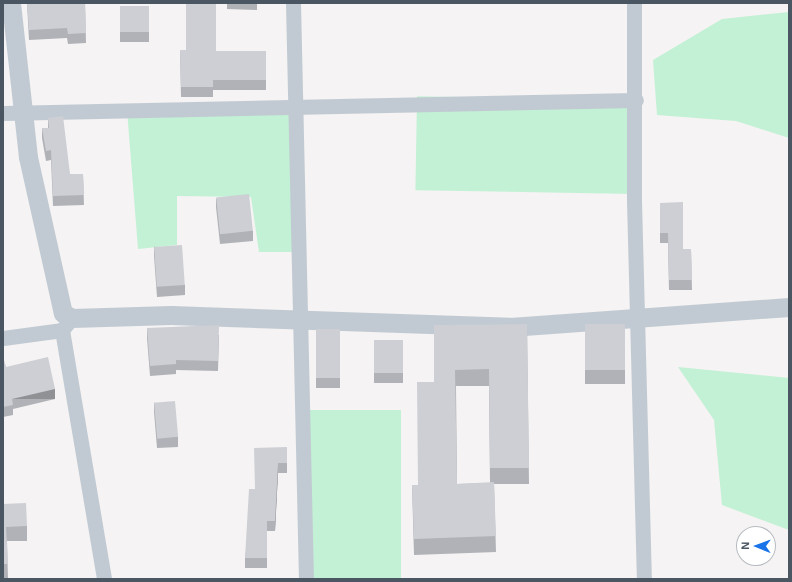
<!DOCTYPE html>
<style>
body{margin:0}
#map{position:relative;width:792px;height:582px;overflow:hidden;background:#f5f3f3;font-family:Arial,sans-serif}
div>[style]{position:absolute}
.green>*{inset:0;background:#c3f1d5;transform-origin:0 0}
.minor>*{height:15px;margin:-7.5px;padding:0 7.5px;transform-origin:7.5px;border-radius:7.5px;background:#c1cad2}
.tertiary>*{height:19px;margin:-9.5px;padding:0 9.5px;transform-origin:9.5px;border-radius:9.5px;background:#c1cad2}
.wall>*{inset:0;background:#b0b2b7;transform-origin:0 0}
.shaded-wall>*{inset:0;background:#909195;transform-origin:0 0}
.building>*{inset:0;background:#cdcfd5;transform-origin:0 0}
span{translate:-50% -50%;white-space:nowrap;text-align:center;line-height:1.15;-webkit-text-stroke:3px #fff;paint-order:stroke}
.frame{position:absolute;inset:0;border:4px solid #4a5661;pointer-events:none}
.north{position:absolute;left:736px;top:526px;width:40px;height:40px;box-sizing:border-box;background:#fff;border:1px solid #b7bbc0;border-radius:50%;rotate:271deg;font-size:11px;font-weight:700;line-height:16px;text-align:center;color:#4a5661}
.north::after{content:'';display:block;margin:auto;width:14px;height:18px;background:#1a73e8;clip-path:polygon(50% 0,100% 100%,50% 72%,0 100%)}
</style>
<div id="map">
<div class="green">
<div style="clip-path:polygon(789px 12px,789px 138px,736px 121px,657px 115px,653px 60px,722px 19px)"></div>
<div style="left:636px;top:100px;width:94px;height:219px;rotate:91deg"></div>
<div style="clip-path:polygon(294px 107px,297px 252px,259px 252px,251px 197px,177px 196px,177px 245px,138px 249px,127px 110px)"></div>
<div style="clip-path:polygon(678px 367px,789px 378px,789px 530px,722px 505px,714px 420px)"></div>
<div style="left:401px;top:410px;width:169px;height:98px;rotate:90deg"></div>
</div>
<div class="minor">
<div style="left:293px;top:3px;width:576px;rotate:88.71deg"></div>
<div style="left:634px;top:3px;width:198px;rotate:90deg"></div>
<div style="left:634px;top:201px;width:378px;rotate:88.5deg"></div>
<div style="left:3px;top:113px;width:633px;rotate:-1.18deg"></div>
<div style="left:72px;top:318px;width:16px;rotate:130deg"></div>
<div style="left:62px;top:330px;width:253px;rotate:80.4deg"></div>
<div style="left:3px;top:338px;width:60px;rotate:-7.7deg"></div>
</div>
<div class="tertiary">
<div style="left:11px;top:3px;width:155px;rotate:83.7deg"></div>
<div style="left:28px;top:157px;width:160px;rotate:77.4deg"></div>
<div style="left:63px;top:313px;width:10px;rotate:29deg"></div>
<div style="left:72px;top:318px;width:99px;rotate:-1.7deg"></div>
<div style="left:171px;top:315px;width:339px;rotate:2deg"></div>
<div style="left:510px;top:327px;width:280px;rotate:-4.1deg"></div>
</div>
<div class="wall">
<div style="clip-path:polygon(27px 3px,85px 3px,86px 43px,68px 44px,67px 38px,29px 40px)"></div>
<div style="clip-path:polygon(227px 3px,257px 3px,257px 10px,227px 9px)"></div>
<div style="left:120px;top:6px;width:29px;height:36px"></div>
<div style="clip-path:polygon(180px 50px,216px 51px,266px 51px,266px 90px,213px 90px,213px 97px,181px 97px)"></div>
<div style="clip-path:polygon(48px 118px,70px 174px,83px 174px,84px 205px,53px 206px,51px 160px,46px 161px,42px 138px,42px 128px,48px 128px)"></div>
<div style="clip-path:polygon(216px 198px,253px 231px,253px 241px,220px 244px,216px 207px)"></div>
<div style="clip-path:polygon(660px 203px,683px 249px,691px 249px,692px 290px,669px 290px,668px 243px,660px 243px)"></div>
<div style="clip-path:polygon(154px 246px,185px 285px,185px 295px,157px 297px,154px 256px)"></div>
<div style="clip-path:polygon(evenodd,527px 324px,529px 484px,494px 484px,496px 552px,414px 555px,412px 485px,418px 485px,434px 382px,527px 324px,456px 386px,489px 386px,490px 483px,457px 484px,456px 386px)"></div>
<div style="left:585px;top:324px;width:40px;height:60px"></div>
<div style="clip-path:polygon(147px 328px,219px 335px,218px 371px,176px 370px,176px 374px,150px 376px,147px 338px)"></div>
<div style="left:340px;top:329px;width:59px;height:24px;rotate:90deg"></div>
<div style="left:374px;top:340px;width:29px;height:43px"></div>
<div style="clip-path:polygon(3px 360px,6px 367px,55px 399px,13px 409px,13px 415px,3px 417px)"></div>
<div style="clip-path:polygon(154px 402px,178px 437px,178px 447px,157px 448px,154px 412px)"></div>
<div style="clip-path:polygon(287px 447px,287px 473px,278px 473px,275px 531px,267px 531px,267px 568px,245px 568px,245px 558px,255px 489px)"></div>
<div style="clip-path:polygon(3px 504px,27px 526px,27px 541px,7px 541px,8px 578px,3px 579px)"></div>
</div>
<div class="shaded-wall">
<div style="left:55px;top:389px;width:10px;height:44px;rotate:90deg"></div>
<div style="clip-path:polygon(278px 463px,278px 473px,275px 531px,275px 521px)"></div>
</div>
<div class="building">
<div style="clip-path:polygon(27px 3px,85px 3px,86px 33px,68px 34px,67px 28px,29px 30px)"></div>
<div style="clip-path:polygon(186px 3px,216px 3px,216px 51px,266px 51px,266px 80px,213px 80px,213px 87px,181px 87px,180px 50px,186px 50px)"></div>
<div style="left:120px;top:6px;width:29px;height:26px"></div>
<div style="clip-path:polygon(63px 116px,70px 174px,83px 174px,84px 195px,53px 196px,51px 150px,46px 151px,42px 128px,49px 128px,48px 118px)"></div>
<div style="left:249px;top:194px;width:37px;height:33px;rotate:84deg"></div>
<div style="clip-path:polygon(683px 202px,683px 249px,691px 249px,692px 280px,669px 280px,668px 233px,660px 233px,660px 203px)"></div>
<div style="left:182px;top:245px;width:40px;height:28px;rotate:86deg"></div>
<div style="clip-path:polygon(527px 324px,529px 468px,490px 468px,489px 369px,455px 370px,457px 484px,494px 482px,496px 536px,414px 539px,412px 485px,418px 485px,417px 382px,434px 382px,434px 325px)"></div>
<div style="left:585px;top:324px;width:40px;height:46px"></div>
<div style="clip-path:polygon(219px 325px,218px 361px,176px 360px,176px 364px,150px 366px,147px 328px)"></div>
<div style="left:340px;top:329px;width:49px;height:24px;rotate:90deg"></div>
<div style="left:374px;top:340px;width:29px;height:33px"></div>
<div style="clip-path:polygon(48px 357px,55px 389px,12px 399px,13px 405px,3px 407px,3px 360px,4px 360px,6px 367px)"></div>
<div style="left:175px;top:401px;width:36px;height:21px;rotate:85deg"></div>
<div style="clip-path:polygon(287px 447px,287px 463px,278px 463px,275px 521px,267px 521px,267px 558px,245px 558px,249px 489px,255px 489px,254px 448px)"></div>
<div style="clip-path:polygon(26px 503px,27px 526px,6px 527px,8px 564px,3px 564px,3px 504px)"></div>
</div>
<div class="frame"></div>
<div class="north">N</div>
</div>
